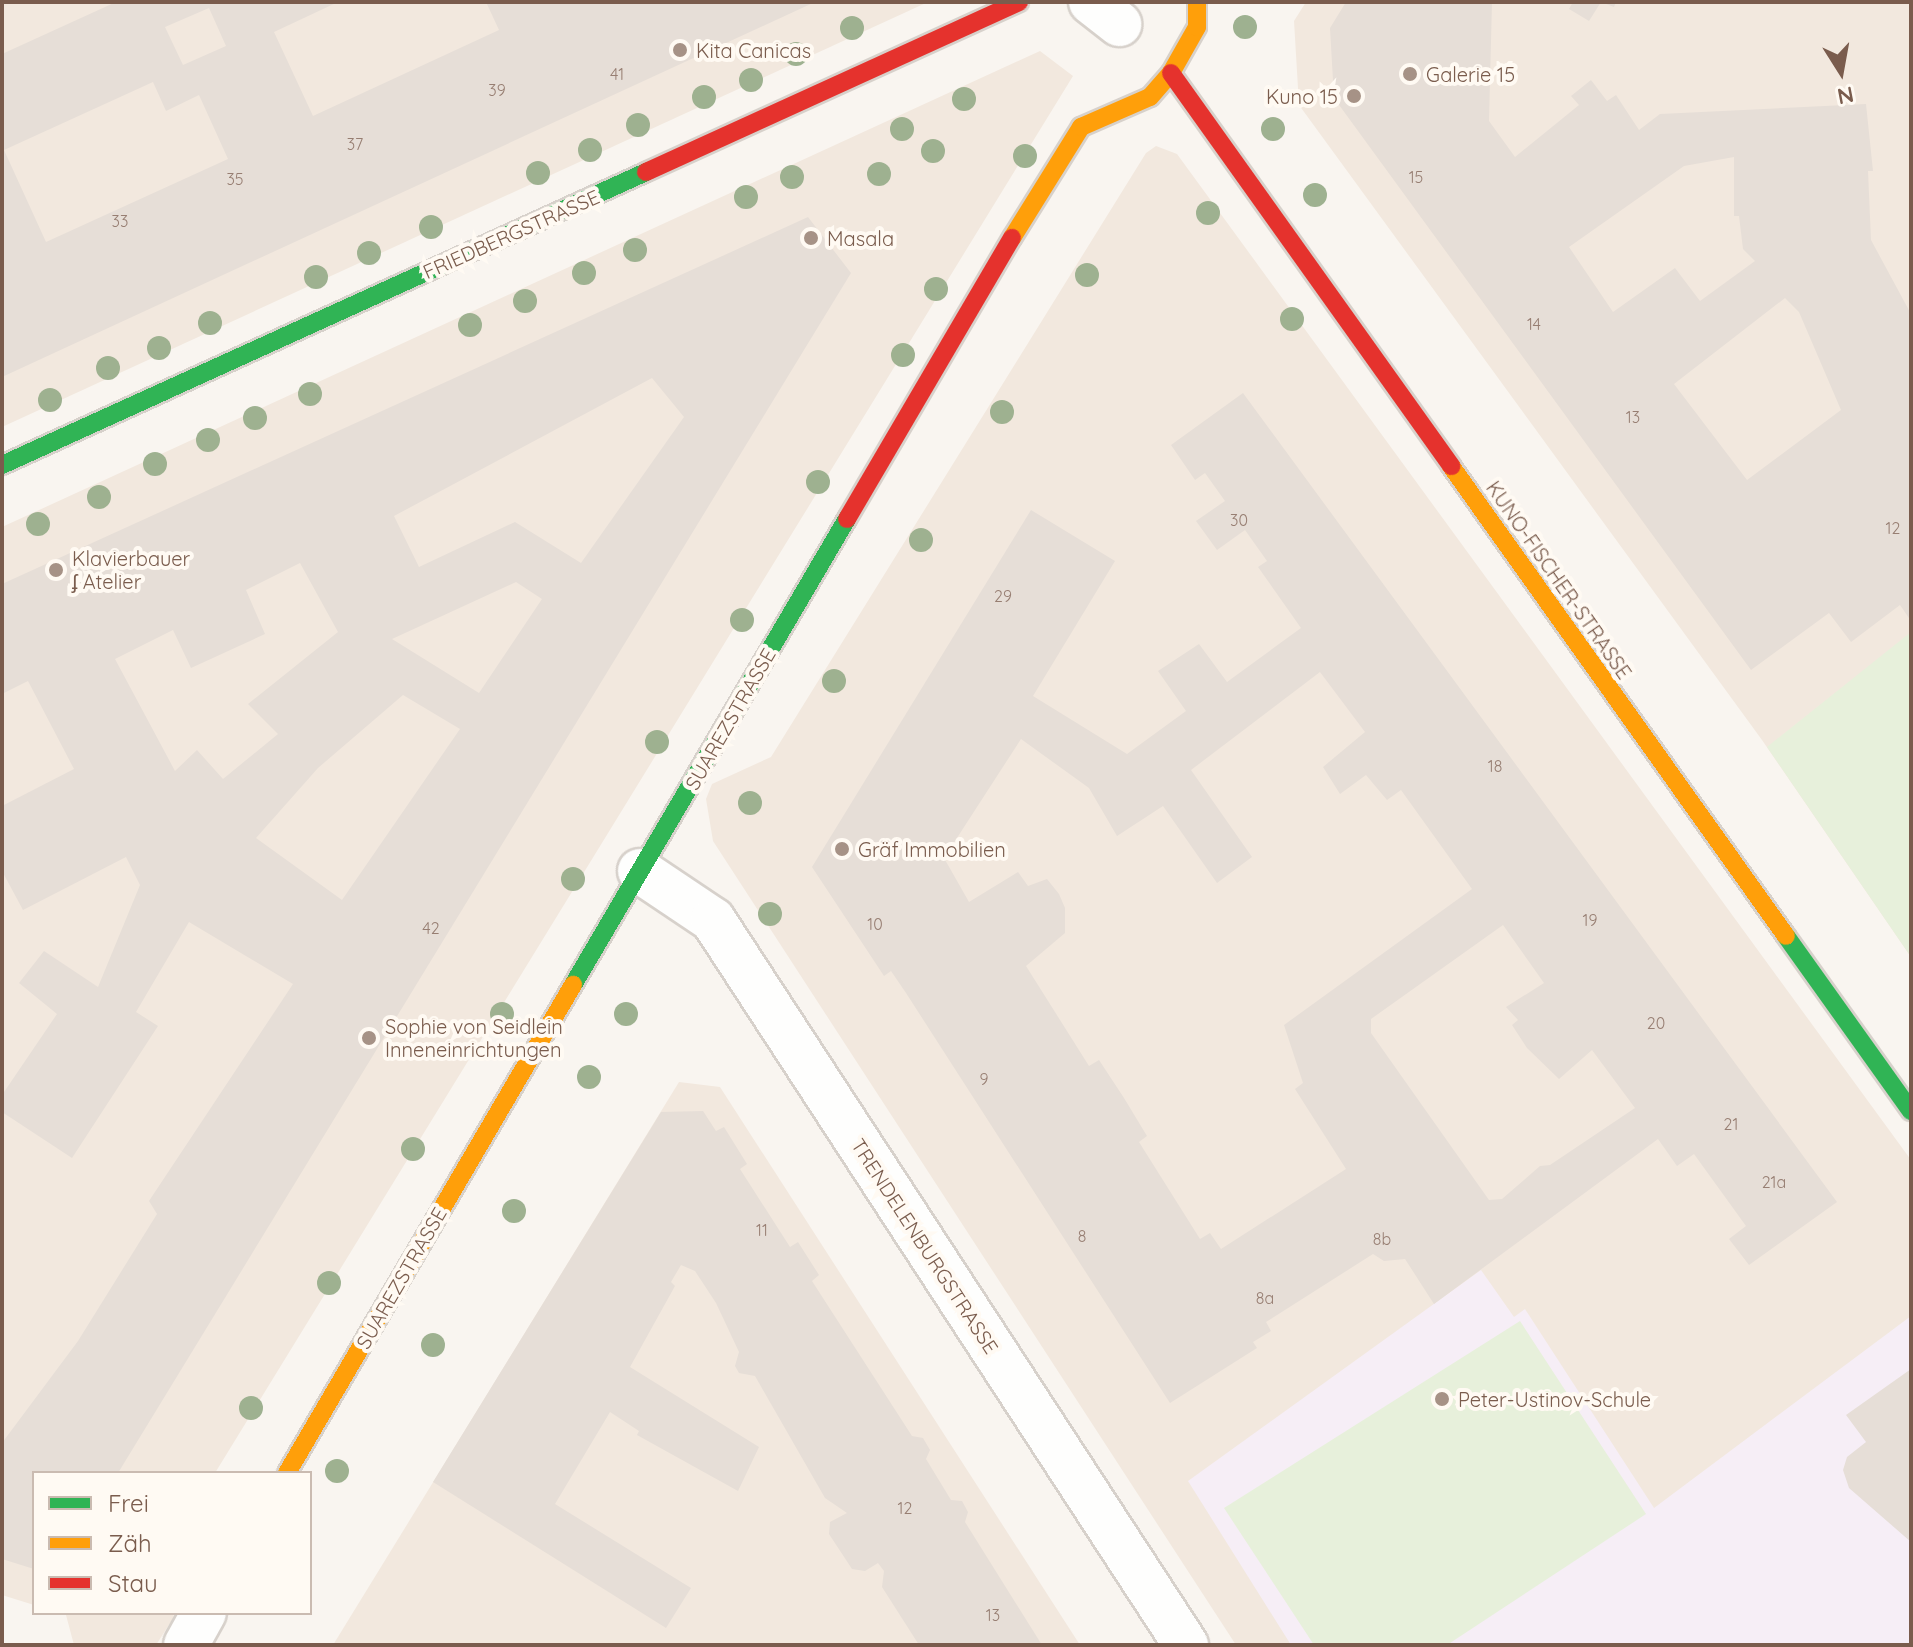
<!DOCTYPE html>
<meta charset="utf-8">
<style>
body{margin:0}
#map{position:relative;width:1913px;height:1647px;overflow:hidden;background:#f9f5f0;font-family:Quicksand,sans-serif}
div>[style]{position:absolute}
.residential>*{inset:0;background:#f2e8de}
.education>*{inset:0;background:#f6eef6}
.green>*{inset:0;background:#e7f0db}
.building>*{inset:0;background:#e6ded7}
.roads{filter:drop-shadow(2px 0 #d7d1cb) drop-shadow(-2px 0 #d7d1cb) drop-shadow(0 2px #d7d1cb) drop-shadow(0 -2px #d7d1cb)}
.street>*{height:44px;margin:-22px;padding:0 22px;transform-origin:22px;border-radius:22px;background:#fefefd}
.fast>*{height:18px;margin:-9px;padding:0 9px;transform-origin:9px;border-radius:9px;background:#30b455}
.slow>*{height:18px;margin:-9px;padding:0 9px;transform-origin:9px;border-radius:9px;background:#ff9f0a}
.jam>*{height:18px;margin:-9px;padding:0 9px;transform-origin:9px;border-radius:9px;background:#e5322d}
.trees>*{width:24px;height:24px;margin:-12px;border-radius:50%;background:#9eb190}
.dots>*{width:22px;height:22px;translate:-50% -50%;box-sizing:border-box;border:4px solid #fffaf3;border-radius:50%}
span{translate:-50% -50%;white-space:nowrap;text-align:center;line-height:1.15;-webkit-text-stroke:8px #fffaf3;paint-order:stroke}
.number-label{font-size:16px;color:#977e72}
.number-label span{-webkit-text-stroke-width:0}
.poi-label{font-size:20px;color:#7a5c4d}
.left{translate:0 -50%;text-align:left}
.right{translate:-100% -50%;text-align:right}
.street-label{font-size:20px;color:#7a5c4d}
.frame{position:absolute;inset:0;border:4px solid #7a5c4d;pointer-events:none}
.legend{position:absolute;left:32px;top:1471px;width:280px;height:144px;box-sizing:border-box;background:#fffaf3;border:2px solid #cabbb1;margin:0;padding:10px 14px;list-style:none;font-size:24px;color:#7a5c4d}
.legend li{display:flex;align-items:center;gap:16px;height:40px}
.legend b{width:40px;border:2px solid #cabbb1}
.north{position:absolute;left:1801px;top:32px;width:80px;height:80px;-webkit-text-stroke:6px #fffaf3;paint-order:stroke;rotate:169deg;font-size:22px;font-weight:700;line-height:32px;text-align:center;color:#7a5c4d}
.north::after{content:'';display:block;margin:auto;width:28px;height:36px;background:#7a5c4d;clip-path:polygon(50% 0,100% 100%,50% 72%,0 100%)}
</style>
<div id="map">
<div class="residential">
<div style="clip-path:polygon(2px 2px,928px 2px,2px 427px)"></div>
<div style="clip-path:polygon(1306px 2px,1911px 2px,1911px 957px,1762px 740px,1299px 105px,1294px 21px)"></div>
<div style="clip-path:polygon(1040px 51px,1073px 76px,215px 1473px,34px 1473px,34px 1605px,2px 1595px,2px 527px)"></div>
<div style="clip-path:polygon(1156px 146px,1177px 154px,1911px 1160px,1911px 1645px,1236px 1645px,713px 841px,706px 799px,712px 784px,771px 757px,1146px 153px)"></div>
<div style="clip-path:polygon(679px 1082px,720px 1087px,1080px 1645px,333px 1645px)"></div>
<div style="clip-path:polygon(60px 1613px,173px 1613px,174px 1617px,156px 1645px,74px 1645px,66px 1615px)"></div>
</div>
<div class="education">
<div style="clip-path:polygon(1481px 1270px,1514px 1317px,1525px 1309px,1654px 1508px,1911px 1316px,1911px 1645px,1291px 1645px,1188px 1481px)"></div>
</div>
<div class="green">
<div style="clip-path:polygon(1911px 632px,1911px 957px,1767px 747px)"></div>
<div style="clip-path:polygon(1520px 1321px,1646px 1514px,1447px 1645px,1314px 1645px,1224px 1508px)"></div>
</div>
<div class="building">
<div style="clip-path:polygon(evenodd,116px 2px,338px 2px,274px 32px,313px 116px,499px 30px,486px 2px,815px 2px,2px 377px,2px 54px,116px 2px,209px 8px,226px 46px,183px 65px,165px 27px,209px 8px,116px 2px,153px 82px,166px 111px,199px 95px,228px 159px,46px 242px,4px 150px,153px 82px)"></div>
<div style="clip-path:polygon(evenodd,1346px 2px,1492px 2px,1489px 121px,1515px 157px,1579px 105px,1571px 96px,1591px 80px,1607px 101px,1616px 95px,1639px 130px,1660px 114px,1866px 104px,1873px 171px,1868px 171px,1871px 240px,1911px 314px,1911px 621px,1900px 605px,1851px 642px,1829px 613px,1751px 670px,1334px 98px,1330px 28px,1346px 2px,1734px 157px,1734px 216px,1739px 216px,1743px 249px,1755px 261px,1700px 301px,1675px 268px,1613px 312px,1569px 247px,1684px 166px,1734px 157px,1346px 2px,1785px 298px,1799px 312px,1841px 410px,1747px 480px,1674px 384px,1785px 298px)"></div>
<div style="clip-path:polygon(1573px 2px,1616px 2px,1614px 7px,1601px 2px,1589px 21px,1569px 9px)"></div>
<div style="clip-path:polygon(evenodd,808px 217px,851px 273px,118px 1473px,34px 1473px,34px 1569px,2px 1559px,2px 1443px,78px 1341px,157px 1214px,149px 1201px,293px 984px,189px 922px,136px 1012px,158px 1026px,72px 1158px,2px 1112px,2px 1095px,57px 1014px,19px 983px,44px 951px,98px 987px,140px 885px,126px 857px,23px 910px,2px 871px,2px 806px,74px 769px,28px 681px,2px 694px,2px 584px,808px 217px,652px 378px,684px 417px,581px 563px,515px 522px,419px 567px,394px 516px,652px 378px,808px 217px,300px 563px,338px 632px,248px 704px,278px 734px,223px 779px,197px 750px,175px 771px,115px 659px,173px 630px,191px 668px,265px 634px,246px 590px,300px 563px,808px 217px,516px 582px,542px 599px,479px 693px,392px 639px,516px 582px,808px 217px,403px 695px,460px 729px,342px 900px,256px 838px,318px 768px,403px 695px)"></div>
<div style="clip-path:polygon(evenodd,1243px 393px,1837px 1202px,1749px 1265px,1729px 1239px,1746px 1226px,1694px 1154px,1677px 1166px,1658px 1139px,1434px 1304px,1405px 1259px,1384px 1261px,1373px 1254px,1266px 1322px,1271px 1331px,1253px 1342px,1257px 1348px,1170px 1403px,906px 993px,891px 971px,884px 976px,812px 867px,1031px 510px,1115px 561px,1033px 696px,1127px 754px,1186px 711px,1158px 671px,1199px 644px,1227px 682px,1301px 628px,1258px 567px,1267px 561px,1245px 530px,1217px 550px,1196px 521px,1225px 501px,1205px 473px,1195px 480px,1171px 445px,1243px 393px,1320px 672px,1365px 732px,1323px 767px,1340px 794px,1366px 775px,1387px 800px,1401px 790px,1472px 889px,1284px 1025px,1303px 1083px,1295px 1089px,1346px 1169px,1221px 1249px,1210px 1233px,1200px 1239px,1139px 1142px,1147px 1136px,1124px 1098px,1099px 1060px,1089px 1066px,1026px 966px,1065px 933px,1065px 908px,1059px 894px,1047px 879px,1028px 886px,1018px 872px,969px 902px,944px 858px,1021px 739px,1089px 788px,1117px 836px,1163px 806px,1217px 883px,1252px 857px,1191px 770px,1320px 672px,1243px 393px,1503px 925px,1544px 983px,1506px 1007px,1518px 1020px,1512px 1025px,1527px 1048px,1559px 1079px,1592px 1050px,1635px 1108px,1550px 1165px,1540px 1166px,1502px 1199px,1489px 1200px,1371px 1033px,1371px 1019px,1503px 925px)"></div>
<div style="clip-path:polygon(703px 1111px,716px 1131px,724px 1127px,747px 1164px,740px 1169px,790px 1247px,798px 1242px,819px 1275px,812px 1281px,912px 1436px,923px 1438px,930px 1450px,926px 1459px,951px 1500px,962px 1501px,968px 1512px,965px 1522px,1042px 1645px,919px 1645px,882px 1587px,884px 1571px,878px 1563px,865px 1571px,852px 1569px,829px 1534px,830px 1522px,847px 1513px,825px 1498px,755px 1376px,739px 1373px,735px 1366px,739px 1352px,716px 1303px,695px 1271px,681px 1265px,671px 1282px,675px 1286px,630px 1367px,759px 1447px,738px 1491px,637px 1435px,639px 1431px,610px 1412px,555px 1504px,691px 1588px,666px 1628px,433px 1482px,661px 1112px)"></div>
<div style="clip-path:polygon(1911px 1369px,1911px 1542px,1849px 1488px,1843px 1470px,1847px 1457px,1866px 1442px,1846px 1415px)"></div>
</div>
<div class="roads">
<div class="street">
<div style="left:1091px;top:2px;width:36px;rotate:38deg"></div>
<div style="left:640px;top:871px;width:88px;rotate:33.9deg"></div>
<div style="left:713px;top:920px;width:866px;rotate:56.88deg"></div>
<div style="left:186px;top:1645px;width:37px;rotate:-61deg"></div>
</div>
<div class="fast">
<div style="left:2px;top:465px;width:708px;rotate:-24.46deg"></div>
<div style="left:1786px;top:936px;width:215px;rotate:54.5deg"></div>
<div style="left:573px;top:985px;width:541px;rotate:-59.55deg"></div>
</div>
<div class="slow">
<div style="left:1012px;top:238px;width:131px;rotate:-58.1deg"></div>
<div style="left:1081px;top:127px;width:75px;rotate:-23.5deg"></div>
<div style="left:1150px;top:97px;width:32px;rotate:-49deg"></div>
<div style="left:1171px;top:73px;width:53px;rotate:-60.5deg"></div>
<div style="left:1197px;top:27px;width:25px;rotate:-90deg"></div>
<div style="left:1451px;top:466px;width:577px;rotate:54.52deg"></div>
<div style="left:287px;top:1473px;width:566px;rotate:-59.63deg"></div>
</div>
<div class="jam">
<div style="left:1171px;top:73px;width:483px;rotate:54.5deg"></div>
<div style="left:646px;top:172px;width:410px;rotate:-24.5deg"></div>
<div style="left:847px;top:519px;width:326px;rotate:-59.6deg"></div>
</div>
</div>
<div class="trees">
<div style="left:1245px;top:27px"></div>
<div style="left:852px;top:28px"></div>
<div style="left:796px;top:54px"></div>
<div style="left:751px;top:80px"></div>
<div style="left:704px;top:97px"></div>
<div style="left:964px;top:99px"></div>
<div style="left:638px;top:125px"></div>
<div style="left:902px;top:129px"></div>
<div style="left:1273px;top:129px"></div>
<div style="left:590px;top:150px"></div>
<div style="left:933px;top:151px"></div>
<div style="left:1025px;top:156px"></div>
<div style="left:538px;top:173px"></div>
<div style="left:879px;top:174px"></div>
<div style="left:792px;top:177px"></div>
<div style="left:1315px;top:195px"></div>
<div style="left:746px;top:197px"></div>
<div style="left:1208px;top:213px"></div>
<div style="left:431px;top:227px"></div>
<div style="left:635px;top:250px"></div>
<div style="left:369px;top:253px"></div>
<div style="left:584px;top:273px"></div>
<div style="left:1087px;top:275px"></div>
<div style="left:316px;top:277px"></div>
<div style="left:936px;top:289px"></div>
<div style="left:525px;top:301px"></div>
<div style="left:1292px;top:319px"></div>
<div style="left:210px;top:323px"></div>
<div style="left:470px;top:325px"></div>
<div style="left:159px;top:348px"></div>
<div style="left:903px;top:355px"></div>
<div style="left:108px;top:368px"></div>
<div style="left:310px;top:394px"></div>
<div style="left:50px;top:400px"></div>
<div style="left:1002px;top:412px"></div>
<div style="left:255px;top:418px"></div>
<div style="left:208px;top:440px"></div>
<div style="left:155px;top:464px"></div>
<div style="left:818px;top:482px"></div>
<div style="left:99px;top:497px"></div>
<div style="left:38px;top:524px"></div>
<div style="left:921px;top:540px"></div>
<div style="left:742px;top:620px"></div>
<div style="left:834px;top:681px"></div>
<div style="left:657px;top:742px"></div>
<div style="left:750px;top:803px"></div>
<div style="left:573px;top:879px"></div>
<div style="left:770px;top:914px"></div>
<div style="left:502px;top:1014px"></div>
<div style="left:626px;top:1014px"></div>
<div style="left:589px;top:1077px"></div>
<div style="left:413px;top:1149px"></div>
<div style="left:514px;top:1211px"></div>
<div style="left:329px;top:1283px"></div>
<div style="left:433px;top:1345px"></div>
<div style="left:251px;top:1408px"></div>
<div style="left:337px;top:1471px"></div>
</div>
<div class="dots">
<div style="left:680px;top:50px;background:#a69286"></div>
<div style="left:1410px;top:74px;background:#a69286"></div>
<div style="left:1354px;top:96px;background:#a69286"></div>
<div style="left:811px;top:238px;background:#a69286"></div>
<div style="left:56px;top:570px;background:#a69286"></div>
<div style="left:842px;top:849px;background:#a69286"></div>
<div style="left:369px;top:1038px;background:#a69286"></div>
<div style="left:1442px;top:1399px;background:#a69286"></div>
</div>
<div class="number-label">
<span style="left:617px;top:74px">41</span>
<span style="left:497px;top:90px">39</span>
<span style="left:355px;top:144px">37</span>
<span style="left:1416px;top:177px">15</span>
<span style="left:235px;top:179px">35</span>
<span style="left:120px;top:221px">33</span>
<span style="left:1534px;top:324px">14</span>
<span style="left:1633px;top:417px">13</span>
<span style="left:1239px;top:520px">30</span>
<span style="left:1893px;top:528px">12</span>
<span style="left:1003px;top:596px">29</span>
<span style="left:1495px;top:766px">18</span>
<span style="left:1590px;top:920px">19</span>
<span style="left:875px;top:924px">10</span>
<span style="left:431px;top:928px">42</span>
<span style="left:1656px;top:1023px">20</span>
<span style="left:984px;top:1079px">9</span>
<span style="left:1731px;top:1124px">21</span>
<span style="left:1774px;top:1182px">21a</span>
<span style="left:762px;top:1230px">11</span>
<span style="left:1082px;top:1236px">8</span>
<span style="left:1382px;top:1239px">8b</span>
<span style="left:1265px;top:1298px">8a</span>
<span style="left:905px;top:1508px">12</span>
<span style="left:993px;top:1615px">13</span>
</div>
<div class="poi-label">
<span class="left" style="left:696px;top:50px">Kita Canicas</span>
<span class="left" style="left:1426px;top:74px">Galerie 15</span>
<span class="right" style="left:1338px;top:96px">Kuno 15</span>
<span class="left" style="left:827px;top:238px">Masala</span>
<span class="left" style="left:72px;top:570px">Klavierbauer<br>ʄ Atelier</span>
<span class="left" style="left:858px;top:849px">Gräf Immobilien</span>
<span class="left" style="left:385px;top:1038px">Sophie von Seidlein<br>Inneneinrichtungen</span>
<span class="left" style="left:1458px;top:1399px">Peter-Ustinov-Schule</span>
</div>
<div class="street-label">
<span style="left:511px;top:234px;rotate:-24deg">FRIEDBERGSTRASSE</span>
<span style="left:1559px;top:580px;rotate:55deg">KUNO-FISCHER-STRASSE</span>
<span style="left:730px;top:719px;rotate:-60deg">SUAREZSTRASSE</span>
<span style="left:925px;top:1246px;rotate:57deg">TRENDELENBURGSTRASSE</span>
<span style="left:401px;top:1278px;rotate:-60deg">SUAREZSTRASSE</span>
</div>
<div class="frame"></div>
<ul class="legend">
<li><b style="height:10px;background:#30b455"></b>Frei</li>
<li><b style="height:10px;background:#ff9f0a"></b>Zäh</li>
<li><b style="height:10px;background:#e5322d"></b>Stau</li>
</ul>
<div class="north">N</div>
</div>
